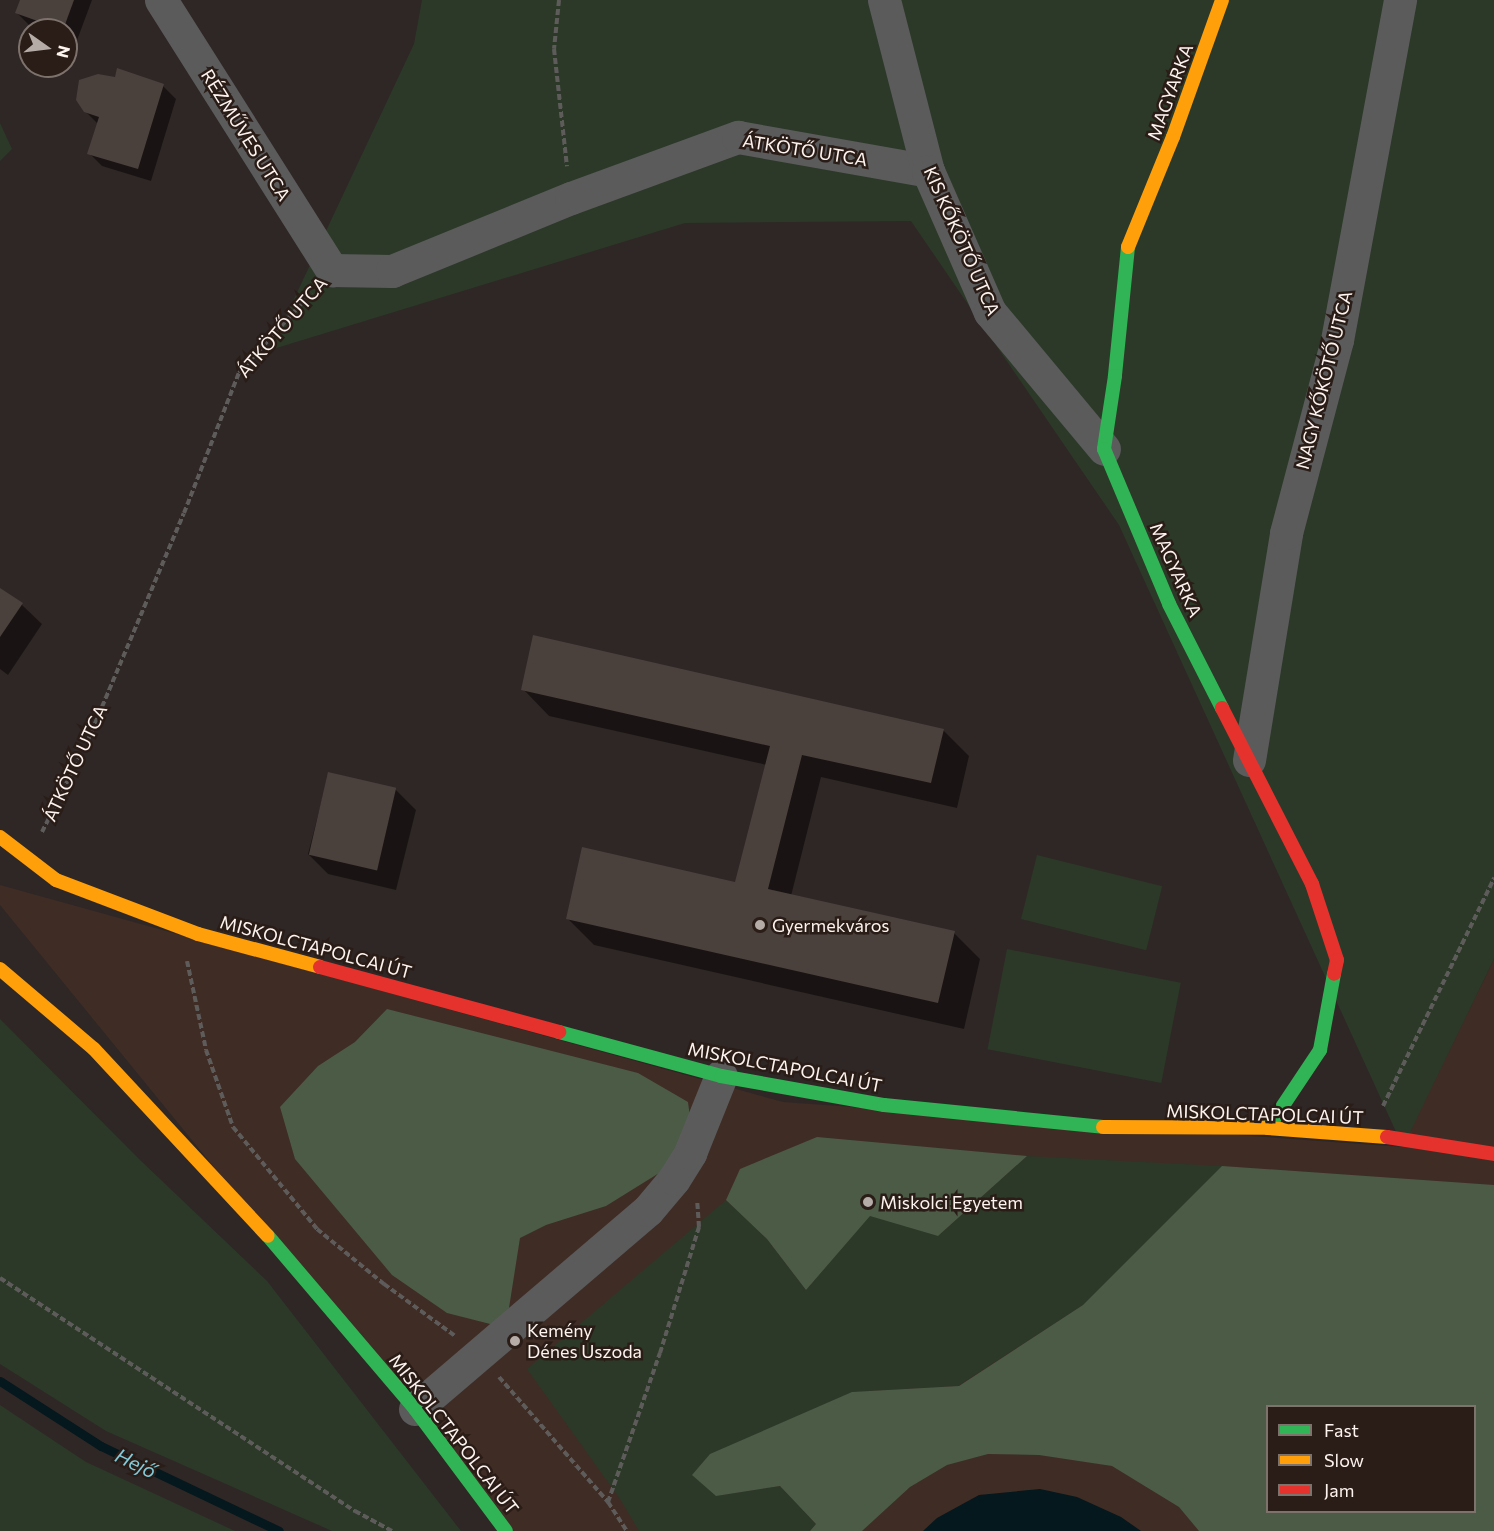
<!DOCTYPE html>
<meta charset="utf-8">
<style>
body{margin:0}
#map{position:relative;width:1494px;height:1531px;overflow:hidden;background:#2f2725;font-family:Commissioner,sans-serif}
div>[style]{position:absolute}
.built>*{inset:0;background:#3f2c25}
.green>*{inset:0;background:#2c3928;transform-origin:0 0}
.forest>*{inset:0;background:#4b5b46}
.water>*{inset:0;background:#04181d}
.shadow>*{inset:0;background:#0007}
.stream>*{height:9px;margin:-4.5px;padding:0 4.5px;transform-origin:4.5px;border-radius:4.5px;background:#04181d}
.building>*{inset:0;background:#4a413d;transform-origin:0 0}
.path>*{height:4px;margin-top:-2px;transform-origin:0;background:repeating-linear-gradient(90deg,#5e5b5b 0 6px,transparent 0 9px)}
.street>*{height:33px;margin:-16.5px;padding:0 16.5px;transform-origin:16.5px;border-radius:16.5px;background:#5b5b5c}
.fast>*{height:14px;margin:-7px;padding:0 7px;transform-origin:7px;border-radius:7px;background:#30b455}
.slow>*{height:14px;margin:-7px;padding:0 7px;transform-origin:7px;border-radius:7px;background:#ff9f0a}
.jam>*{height:14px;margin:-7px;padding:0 7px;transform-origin:7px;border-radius:7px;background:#e5322d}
.dots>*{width:16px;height:16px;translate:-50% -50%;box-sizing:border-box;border:3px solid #2a1c16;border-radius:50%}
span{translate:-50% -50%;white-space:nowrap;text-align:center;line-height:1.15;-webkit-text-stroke:5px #2a1c16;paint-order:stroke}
.street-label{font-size:18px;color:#fdf3ef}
.poi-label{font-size:18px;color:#fdf3ef}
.left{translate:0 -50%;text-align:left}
.water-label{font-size:20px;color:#83cbda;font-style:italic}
.legend{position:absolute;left:1266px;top:1405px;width:210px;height:108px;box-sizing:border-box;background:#2a1c16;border:2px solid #7e726d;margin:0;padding:8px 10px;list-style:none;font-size:18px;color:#fdf3ef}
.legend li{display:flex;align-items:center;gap:12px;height:30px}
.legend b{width:30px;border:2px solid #7e726d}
.north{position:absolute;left:18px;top:18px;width:60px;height:60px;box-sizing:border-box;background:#2a1c16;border:2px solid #7e726d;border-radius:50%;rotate:104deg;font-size:16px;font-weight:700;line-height:24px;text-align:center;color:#fdf3ef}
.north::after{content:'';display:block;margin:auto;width:21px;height:27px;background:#b5aca8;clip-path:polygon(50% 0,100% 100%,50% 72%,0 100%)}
</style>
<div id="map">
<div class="built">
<div style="clip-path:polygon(evenodd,0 885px,783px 1102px,1402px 1147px,1494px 959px,1494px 1531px,511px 1531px,0 905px,0 885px,1268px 1406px,1474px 1406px,1474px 1512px,1268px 1512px,1268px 1406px)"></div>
</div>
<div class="green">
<div style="clip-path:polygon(422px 0,1494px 0,1494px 959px,1403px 1147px,1119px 525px,911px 221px,685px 223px,270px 350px,414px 44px)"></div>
<div style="clip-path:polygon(0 123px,12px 149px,0 161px)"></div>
<div style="left:1037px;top:855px;width:129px;height:66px;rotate:14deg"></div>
<div style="left:1007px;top:949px;width:177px;height:102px;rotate:11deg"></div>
<div style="clip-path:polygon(0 1019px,139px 1159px,267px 1281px,461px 1531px,332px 1531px,106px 1431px,0 1364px)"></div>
<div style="clip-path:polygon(1027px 1156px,1222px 1166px,1083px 1305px,958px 1386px,852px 1392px,716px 1496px,780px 1486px,816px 1524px,810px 1531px,639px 1531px,620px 1499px,527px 1369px,726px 1200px,767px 1239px,806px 1290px,870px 1215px,938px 1236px)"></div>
<div style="clip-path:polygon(0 1405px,86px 1462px,235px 1531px,0 1531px)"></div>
</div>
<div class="forest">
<div style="clip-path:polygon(387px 1009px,638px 1073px,688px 1102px,691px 1125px,664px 1170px,606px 1206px,546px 1225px,520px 1238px,509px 1308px,498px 1326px,447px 1313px,392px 1275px,295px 1159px,280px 1107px,318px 1066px,355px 1042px)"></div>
<div style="clip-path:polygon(817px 1137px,1027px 1156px,938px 1236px,870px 1216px,806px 1290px,767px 1239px,726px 1200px,740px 1169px)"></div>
<div style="clip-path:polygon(evenodd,1222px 1166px,1494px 1185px,1494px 1531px,1199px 1531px,1179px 1507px,1112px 1466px,1039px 1455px,988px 1454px,947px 1465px,910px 1487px,862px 1531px,810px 1531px,816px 1524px,780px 1486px,716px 1496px,692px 1475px,710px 1454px,852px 1392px,959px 1386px,1083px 1305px,1222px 1166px,1474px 1406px,1474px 1512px,1268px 1512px,1268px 1406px,1474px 1406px)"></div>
</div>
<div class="water">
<div style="clip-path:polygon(1040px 1489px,1077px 1497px,1121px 1517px,1141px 1531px,923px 1531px,937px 1518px,979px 1495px)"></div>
</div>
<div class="shadow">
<div style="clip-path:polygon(22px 0,92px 0,76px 43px,66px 39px,66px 30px,41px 30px,30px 26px,17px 13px)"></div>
<div style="clip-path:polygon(163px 86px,176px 99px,151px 181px,102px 166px,89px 153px,98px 124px,85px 111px)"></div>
<div style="clip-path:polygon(0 589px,22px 605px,42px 624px,8px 675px,0 669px)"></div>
<div style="clip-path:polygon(523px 689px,943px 730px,969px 756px,957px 808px,821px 777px,791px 896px,954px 933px,980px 959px,964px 1029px,594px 945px,568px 919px,736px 884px,767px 765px,549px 716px)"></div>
<div style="clip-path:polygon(329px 773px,396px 790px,416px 810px,396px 890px,328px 874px,308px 854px)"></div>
</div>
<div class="stream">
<div style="left:0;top:1381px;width:120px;rotate:32.8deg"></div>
<div style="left:101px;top:1446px;width:197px;rotate:25.5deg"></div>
</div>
<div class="building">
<div style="clip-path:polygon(20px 0,74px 0,63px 30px,15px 13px)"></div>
<div style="clip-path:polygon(117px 68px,164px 84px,138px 169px,87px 154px,99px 117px,84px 112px,76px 100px,79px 80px,98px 74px,115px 77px)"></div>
<div style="clip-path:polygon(0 588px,23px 603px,0 637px)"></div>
<div style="clip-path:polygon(533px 635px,944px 729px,931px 783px,802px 755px,768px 889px,955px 931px,938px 1003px,566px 919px,582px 847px,735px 882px,770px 746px,521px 690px)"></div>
<div style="left:328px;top:772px;width:70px;height:85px;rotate:13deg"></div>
</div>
<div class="path">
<div style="left:559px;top:0;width:49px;rotate:95.8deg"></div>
<div style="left:554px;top:49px;width:118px;rotate:83.7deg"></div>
<div style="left:42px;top:832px;width:103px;rotate:-63.4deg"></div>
<div style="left:88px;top:740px;width:246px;rotate:-67.1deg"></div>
<div style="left:184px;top:513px;width:150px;rotate:-68.6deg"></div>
<div style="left:239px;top:373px;width:108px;rotate:-48deg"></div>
<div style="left:187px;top:961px;width:91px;rotate:77.9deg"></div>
<div style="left:206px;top:1050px;width:82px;rotate:70.7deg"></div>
<div style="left:233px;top:1127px;width:132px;rotate:50.5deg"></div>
<div style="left:317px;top:1229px;width:87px;rotate:39.4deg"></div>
<div style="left:384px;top:1284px;width:87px;rotate:36.1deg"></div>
<div style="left:1383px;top:1106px;width:254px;rotate:-64deg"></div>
<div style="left:0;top:1278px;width:425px;rotate:33.3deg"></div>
<div style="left:355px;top:1511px;width:42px;rotate:28.4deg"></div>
<div style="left:499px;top:1377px;width:166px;rotate:48.9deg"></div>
<div style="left:608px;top:1502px;width:35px;rotate:57deg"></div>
<div style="left:608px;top:1502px;width:158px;rotate:-70.8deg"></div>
<div style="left:660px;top:1353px;width:132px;rotate:-72.8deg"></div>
<div style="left:699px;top:1227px;width:26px;rotate:-94deg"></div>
</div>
<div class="street">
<div style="left:161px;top:0;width:320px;rotate:57.7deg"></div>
<div style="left:332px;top:270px;width:60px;rotate:1deg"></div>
<div style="left:392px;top:271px;width:193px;rotate:-22.2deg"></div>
<div style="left:571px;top:198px;width:178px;rotate:-20.1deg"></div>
<div style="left:738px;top:137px;width:193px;rotate:10.1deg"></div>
<div style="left:884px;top:0;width:177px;rotate:75.6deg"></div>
<div style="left:928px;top:171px;width:154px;rotate:66.3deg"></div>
<div style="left:990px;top:312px;width:178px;rotate:50.2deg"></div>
<div style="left:1249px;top:760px;width:230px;rotate:-80.7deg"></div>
<div style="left:1286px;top:533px;width:200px;rotate:-75.2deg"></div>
<div style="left:1337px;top:340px;width:346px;rotate:-79.5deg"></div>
<div style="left:415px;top:1409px;width:306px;rotate:-40.5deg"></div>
<div style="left:648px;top:1210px;width:40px;rotate:-50deg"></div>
<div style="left:674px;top:1179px;width:31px;rotate:-58deg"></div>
<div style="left:690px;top:1153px;width:83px;rotate:-68.1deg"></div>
</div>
<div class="fast">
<div style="left:1128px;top:247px;width:130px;rotate:95.8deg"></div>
<div style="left:1115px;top:376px;width:74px;rotate:98.6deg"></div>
<div style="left:1104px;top:449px;width:168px;rotate:67.2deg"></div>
<div style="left:1169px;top:604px;width:117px;rotate:63deg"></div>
<div style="left:559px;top:1032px;width:168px;rotate:15.2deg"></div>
<div style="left:721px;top:1076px;width:166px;rotate:10.1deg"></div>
<div style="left:884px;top:1105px;width:220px;rotate:5.7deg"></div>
<div style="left:1268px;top:1128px;width:94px;rotate:-56.3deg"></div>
<div style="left:1320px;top:1050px;width:77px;rotate:-79.6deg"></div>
<div style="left:268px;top:1236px;width:227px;rotate:49.6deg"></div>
<div style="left:415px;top:1409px;width:152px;rotate:53.3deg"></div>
</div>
<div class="slow">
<div style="left:1128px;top:247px;width:119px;rotate:-67.8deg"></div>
<div style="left:1173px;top:137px;width:145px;rotate:-70.3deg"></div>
<div style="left:0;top:837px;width:71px;rotate:37.5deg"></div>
<div style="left:56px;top:880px;width:152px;rotate:20.8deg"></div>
<div style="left:198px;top:934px;width:126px;rotate:15.1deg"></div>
<div style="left:0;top:969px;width:123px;rotate:40.4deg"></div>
<div style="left:94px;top:1049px;width:255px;rotate:47.1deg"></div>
<div style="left:1103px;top:1127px;width:165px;rotate:0.3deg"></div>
<div style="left:1268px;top:1128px;width:119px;rotate:4.3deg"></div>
</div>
<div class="jam">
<div style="left:1222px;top:708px;width:198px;rotate:62.9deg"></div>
<div style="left:1312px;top:884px;width:80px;rotate:71.8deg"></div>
<div style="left:1337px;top:960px;width:14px;rotate:102deg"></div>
<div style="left:320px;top:967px;width:248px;rotate:15.2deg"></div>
<div style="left:1387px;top:1137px;width:108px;rotate:9deg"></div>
</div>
<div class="dots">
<div style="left:760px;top:925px;background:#b5aca8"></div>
<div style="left:868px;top:1202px;background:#b5aca8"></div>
<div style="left:515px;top:1341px;background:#b5aca8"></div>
</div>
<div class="street-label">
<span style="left:1170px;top:92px;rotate:-70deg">MAGYARKA</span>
<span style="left:246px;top:135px;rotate:58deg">RÉZMŰVES UTCA</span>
<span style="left:805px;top:150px;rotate:9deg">ÁTKÖTŐ UTCA</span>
<span style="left:962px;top:241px;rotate:66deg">KIS KŐKÖTŐ UTCA</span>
<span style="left:282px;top:327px;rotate:-49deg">ÁTKÖTŐ UTCA</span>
<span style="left:1324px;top:380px;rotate:-76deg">NAGY KŐKÖTŐ UTCA</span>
<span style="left:1176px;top:570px;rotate:66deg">MAGYARKA</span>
<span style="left:75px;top:763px;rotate:-65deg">ÁTKÖTŐ UTCA</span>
<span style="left:316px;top:947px;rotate:15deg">MISKOLCTAPOLCAI ÚT</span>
<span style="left:785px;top:1067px;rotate:11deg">MISKOLCTAPOLCAI ÚT</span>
<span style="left:1265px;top:1114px;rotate:2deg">MISKOLCTAPOLCAI ÚT</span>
<span style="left:454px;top:1434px;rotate:52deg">MISKOLCTAPOLCAI ÚT</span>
</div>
<div class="poi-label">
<span class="left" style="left:772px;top:925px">Gyermekváros</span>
<span class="left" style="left:880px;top:1202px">Miskolci Egyetem</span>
<span class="left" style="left:527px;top:1341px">Kemény<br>Dénes Uszoda</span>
</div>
<div class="water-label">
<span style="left:136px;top:1463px;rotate:26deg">Hejő</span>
</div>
<ul class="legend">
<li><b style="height:8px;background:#30b455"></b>Fast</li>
<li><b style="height:8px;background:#ff9f0a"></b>Slow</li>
<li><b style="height:8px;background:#e5322d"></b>Jam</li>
</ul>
<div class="north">N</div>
</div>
